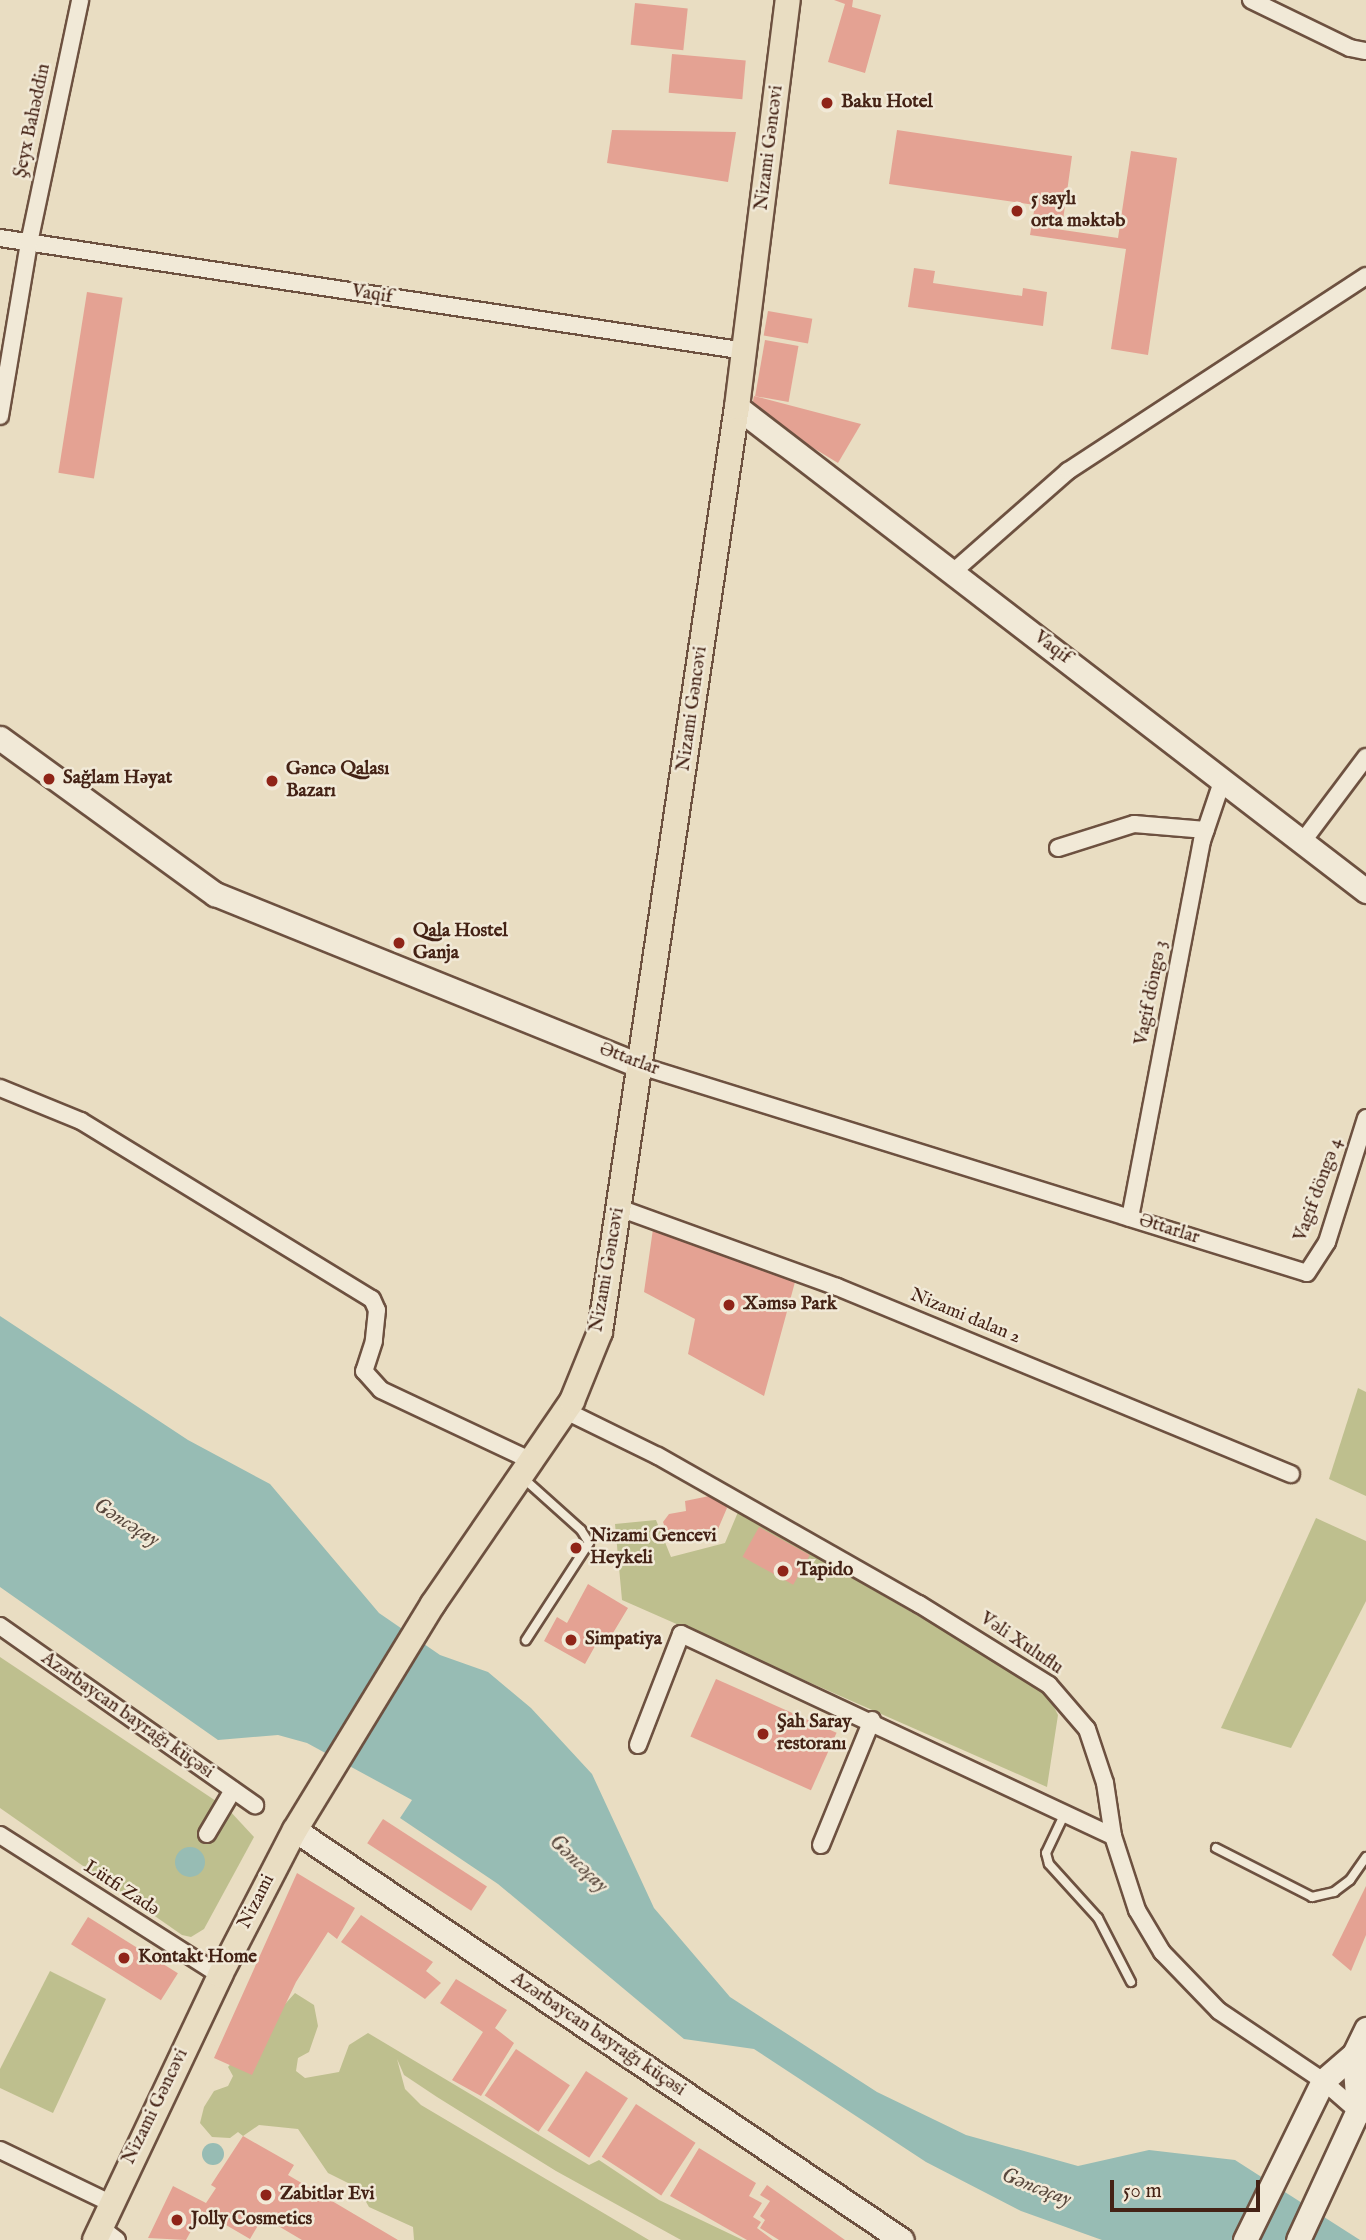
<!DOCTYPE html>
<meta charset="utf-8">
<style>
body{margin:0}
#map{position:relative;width:1366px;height:2240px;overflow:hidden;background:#e9ddc2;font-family:"IM FELL English",serif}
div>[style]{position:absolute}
.green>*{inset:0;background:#bebf8e}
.water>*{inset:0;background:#97bcb4}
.round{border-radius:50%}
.building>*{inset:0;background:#e4a293;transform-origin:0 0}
.roads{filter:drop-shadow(2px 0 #6d5140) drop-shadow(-2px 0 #6d5140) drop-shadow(0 2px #6d5140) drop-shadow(0 -2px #6d5140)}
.lane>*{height:8px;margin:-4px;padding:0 4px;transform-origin:4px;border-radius:4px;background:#f1e9d7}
.street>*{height:16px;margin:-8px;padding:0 8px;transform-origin:8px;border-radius:8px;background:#f1e9d7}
.secondary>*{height:23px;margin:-11.5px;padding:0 11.5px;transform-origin:11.5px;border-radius:11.5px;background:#f1e9d7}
.primary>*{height:24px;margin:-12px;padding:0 12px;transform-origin:12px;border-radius:12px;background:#e9ddc2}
.dots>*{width:19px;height:19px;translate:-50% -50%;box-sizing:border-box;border:4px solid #f1e9d7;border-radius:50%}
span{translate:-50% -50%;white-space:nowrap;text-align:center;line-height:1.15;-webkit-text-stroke:5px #f1e9d7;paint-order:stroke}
.poi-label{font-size:19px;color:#442215;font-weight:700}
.left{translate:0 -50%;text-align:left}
.street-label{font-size:19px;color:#442215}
.water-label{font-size:21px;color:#59483d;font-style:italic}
.scale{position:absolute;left:1110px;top:2180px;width:150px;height:32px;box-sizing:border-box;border:4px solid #442215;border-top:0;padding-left:9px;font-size:21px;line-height:24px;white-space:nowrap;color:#442215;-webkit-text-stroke:5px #f1e9d7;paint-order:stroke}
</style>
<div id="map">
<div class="green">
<div style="clip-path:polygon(1358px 1388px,1366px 1392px,1366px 1496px,1329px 1479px)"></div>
<div style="clip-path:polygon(738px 1512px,1045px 1689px,1058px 1715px,1047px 1787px,622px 1600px,615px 1524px,656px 1520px,671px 1557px,725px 1543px)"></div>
<div style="clip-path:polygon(1316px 1518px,1366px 1541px,1366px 1601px,1291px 1748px,1221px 1728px)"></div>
<div style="clip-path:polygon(0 1657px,228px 1809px,254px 1837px,204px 1929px,191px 1937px,182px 1935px,0 1808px)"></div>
<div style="clip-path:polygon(50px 1971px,106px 1999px,53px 2113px,0 2088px,0 2069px)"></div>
<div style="clip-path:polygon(295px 1993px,314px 2005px,318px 2026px,309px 2052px,298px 2058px,296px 2071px,305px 2078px,339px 2072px,349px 2045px,368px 2033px,589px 2165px,599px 2160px,659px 2200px,743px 2240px,681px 2240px,556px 2171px,437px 2097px,404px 2075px,397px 2059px,405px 2089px,421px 2105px,649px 2240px,414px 2240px,413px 2227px,369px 2207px,358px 2188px,328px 2173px,298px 2129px,259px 2125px,243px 2136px,238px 2132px,230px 2138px,212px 2137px,200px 2123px,204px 2107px,214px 2091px,228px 2086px,233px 2076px,228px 2067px)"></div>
</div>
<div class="water">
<div style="clip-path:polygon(0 1316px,188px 1440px,270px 1484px,379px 1613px,440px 1655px,488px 1672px,531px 1708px,592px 1774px,654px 1908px,730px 1997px,877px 2092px,966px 2135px,1078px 2166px,1149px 2150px,1235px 2160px,1360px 2240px,1102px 2240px,1021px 2211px,926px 2162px,754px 2049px,684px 2039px,498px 1884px,400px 1818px,412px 1800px,307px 1743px,278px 1735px,218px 1740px,0 1587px)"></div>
<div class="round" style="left:175px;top:1847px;width:30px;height:30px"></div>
<div class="round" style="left:202px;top:2143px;width:22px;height:22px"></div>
</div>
<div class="building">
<div style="clip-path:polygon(834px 0,853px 0,852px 7px,881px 15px,865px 73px,828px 62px,845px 4px)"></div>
<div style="left:635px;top:3px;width:53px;height:42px;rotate:6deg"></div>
<div style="left:672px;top:54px;width:74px;height:39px;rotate:5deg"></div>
<div style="clip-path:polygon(612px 130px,736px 132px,728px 182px,607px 163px)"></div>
<div style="clip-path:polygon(897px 130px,1072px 156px,1063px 220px,1051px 218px,1049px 228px,1118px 238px,1131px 151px,1177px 158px,1148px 355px,1111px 349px,1126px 249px,1030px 235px,1035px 205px,889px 184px)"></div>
<div style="clip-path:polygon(914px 268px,935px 271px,933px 283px,1022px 296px,1023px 288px,1047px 292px,1043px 326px,908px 307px)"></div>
<div style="left:87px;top:292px;width:36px;height:183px;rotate:9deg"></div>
<div style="left:768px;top:311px;width:45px;height:25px;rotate:10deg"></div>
<div style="left:765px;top:340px;width:34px;height:57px;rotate:10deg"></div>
<div style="clip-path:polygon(754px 396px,861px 424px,838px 463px,751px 410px)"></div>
<div style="clip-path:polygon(653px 1229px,795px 1282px,764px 1396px,688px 1354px,695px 1319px,644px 1292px)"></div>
<div style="clip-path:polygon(719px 1494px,727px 1508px,718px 1529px,669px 1538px,663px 1522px,669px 1514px,686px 1511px,685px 1501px)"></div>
<div style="left:759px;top:1527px;width:58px;height:34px;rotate:29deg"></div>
<div style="clip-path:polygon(588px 1584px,628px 1608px,607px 1643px,599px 1639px,585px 1664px,544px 1641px,557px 1617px,567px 1623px)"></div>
<div style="left:716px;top:1679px;width:132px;height:63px;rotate:24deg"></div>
<div style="left:383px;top:1819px;width:124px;height:29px;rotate:33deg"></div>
<div style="clip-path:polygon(297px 1873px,355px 1908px,337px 1939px,328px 1932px,296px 1982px,252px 2075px,214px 2058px)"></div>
<div style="clip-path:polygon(1366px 1886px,1366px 1935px,1351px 1971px,1332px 1955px)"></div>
<div style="clip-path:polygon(361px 1915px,433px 1962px,426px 1971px,441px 1983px,425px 1999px,341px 1942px)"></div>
<div style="left:88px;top:1917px;width:106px;height:32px;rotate:32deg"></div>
<div style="clip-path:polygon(456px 1979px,507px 2010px,495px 2028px,514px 2043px,481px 2096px,452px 2080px,483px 2032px,440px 2003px)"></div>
<div style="left:516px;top:2049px;width:65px;height:56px;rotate:34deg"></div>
<div style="left:586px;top:2071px;width:50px;height:71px;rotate:33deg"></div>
<div style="left:636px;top:2104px;width:71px;height:63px;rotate:33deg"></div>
<div style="clip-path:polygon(243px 2136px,294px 2165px,288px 2175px,398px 2240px,302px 2240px,263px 2217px,250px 2239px,202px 2211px,186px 2240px,148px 2238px,173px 2186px,206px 2203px,216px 2188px,211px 2185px)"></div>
<div style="clip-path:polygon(699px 2148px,756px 2183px,749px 2196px,762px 2203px,753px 2217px,761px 2222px,757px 2228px,773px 2240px,747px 2240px,670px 2196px)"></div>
<div style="clip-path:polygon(767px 2185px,845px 2240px,779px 2240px,760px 2228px,765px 2220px,760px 2216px,770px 2201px,760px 2195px)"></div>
</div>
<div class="roads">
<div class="lane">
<div style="left:522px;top:1477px;width:79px;rotate:41.9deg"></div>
<div style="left:581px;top:1530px;width:15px;rotate:58deg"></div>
<div style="left:589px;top:1543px;width:116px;rotate:123deg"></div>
<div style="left:1065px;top:1813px;width:44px;rotate:115.4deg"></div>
<div style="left:1046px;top:1853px;width:11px;rotate:75deg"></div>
<div style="left:1049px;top:1864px;width:73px;rotate:47.8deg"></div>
<div style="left:1098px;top:1918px;width:72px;rotate:62.7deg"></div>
<div style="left:1216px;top:1848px;width:108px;rotate:27deg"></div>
<div style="left:1312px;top:1897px;width:23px;rotate:-13deg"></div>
<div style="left:1334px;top:1892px;width:20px;rotate:-37deg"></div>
<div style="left:1350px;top:1880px;width:28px;rotate:-55deg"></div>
</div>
<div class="street">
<div style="left:1251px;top:0;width:110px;rotate:25.9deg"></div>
<div style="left:1350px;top:48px;width:16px;rotate:11deg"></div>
<div style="left:0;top:238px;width:754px;rotate:8.62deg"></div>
<div style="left:0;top:416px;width:175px;rotate:-80.5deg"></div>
<div style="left:29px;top:243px;width:248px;rotate:-78.1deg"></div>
<div style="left:953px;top:572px;width:153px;rotate:-41.3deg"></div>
<div style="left:1068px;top:471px;width:356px;rotate:-33.2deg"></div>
<div style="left:1303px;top:841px;width:105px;rotate:-53.1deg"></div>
<div style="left:1058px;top:848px;width:80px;rotate:-17.5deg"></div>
<div style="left:1134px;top:824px;width:72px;rotate:4.8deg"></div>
<div style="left:641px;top:1066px;width:697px;rotate:17.27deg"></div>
<div style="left:1307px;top:1273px;width:37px;rotate:-57deg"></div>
<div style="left:1327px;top:1242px;width:130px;rotate:-72.5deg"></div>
<div style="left:0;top:1088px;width:87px;rotate:22.2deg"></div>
<div style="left:81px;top:1121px;width:341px;rotate:31.5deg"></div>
<div style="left:372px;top:1299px;width:12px;rotate:66deg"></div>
<div style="left:377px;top:1310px;width:31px;rotate:96deg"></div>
<div style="left:374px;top:1341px;width:32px;rotate:108deg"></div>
<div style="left:364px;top:1371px;width:25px;rotate:48deg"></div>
<div style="left:381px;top:1390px;width:165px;rotate:25.2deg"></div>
<div style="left:619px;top:1208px;width:232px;rotate:19.9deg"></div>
<div style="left:837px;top:1287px;width:491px;rotate:22.4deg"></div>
<div style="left:1130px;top:1218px;width:384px;rotate:-79.2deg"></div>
<div style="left:1202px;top:841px;width:65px;rotate:-71.3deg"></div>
<div style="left:566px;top:1411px;width:102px;rotate:26.1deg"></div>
<div style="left:658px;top:1456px;width:300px;rotate:29.6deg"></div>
<div style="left:919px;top:1604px;width:153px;rotate:31.9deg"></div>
<div style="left:1049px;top:1685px;width:58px;rotate:49.2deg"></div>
<div style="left:1087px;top:1729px;width:57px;rotate:71.6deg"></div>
<div style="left:1105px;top:1783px;width:54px;rotate:81.4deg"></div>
<div style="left:1113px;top:1836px;width:78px;rotate:72deg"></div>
<div style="left:1137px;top:1910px;width:49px;rotate:59.2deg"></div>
<div style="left:1162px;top:1952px;width:82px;rotate:46deg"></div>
<div style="left:1219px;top:2011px;width:125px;rotate:33.9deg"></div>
<div style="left:1323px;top:2081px;width:52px;rotate:41.1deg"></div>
<div style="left:0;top:1626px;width:312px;rotate:35.1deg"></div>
<div style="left:638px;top:1745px;width:119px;rotate:-68.8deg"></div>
<div style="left:681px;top:1634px;width:477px;rotate:25.1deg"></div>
<div style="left:207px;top:1834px;width:51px;rotate:-59.4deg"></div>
<div style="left:0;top:1835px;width:261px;rotate:32.5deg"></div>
<div style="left:821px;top:1845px;width:135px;rotate:-67.8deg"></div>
<div style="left:0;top:2150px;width:122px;rotate:25.7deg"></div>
<div style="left:101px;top:2228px;width:20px;rotate:37deg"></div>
</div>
<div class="secondary">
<div style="left:737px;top:407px;width:794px;rotate:37.58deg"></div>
<div style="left:0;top:738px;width:266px;rotate:36deg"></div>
<div style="left:215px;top:894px;width:459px;rotate:22deg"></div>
<div style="left:295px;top:1830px;width:732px;rotate:34.04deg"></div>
<div style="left:1245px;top:2240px;width:177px;rotate:-63.9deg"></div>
<div style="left:1323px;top:2081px;width:41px;rotate:-41.1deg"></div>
<div style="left:1354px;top:2054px;width:28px;rotate:-64deg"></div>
<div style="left:1298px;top:2240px;width:143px;rotate:-65.2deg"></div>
<div style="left:1358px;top:2110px;width:56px;rotate:-94.1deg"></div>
</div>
<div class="primary">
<div style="left:95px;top:2240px;width:293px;rotate:-64.7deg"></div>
<div style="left:220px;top:1975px;width:163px;rotate:-62.7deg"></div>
<div style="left:295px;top:1830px;width:265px;rotate:-58.6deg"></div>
<div style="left:433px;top:1604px;width:246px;rotate:-55.6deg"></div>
<div style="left:572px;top:1401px;width:74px;rotate:-67.9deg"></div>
<div style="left:600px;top:1332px;width:935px;rotate:-81.58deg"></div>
<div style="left:737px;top:407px;width:410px;rotate:-82.9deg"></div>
</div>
</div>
<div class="dots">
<div style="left:827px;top:103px;background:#8f2418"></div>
<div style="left:1017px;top:211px;background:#8f2418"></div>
<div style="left:49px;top:779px;background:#8f2418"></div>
<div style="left:272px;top:781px;background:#8f2418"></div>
<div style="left:399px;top:943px;background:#8f2418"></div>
<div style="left:729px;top:1305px;background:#8f2418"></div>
<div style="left:576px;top:1548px;background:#8f2418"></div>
<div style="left:783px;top:1571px;background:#8f2418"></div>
<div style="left:571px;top:1640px;background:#8f2418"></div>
<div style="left:763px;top:1734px;background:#8f2418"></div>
<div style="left:124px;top:1958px;background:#8f2418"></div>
<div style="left:266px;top:2195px;background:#8f2418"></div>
<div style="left:177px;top:2220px;background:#8f2418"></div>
</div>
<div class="poi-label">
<span class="left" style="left:841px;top:103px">Baku Hotel</span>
<span class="left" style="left:1031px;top:211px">5 saylı<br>orta məktəb</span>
<span class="left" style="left:286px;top:781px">Gəncə Qalası<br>Bazarı</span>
<span class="left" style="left:63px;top:779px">Sağlam Həyat</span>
<span class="left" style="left:413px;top:943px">Qala Hostel<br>Ganja</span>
<span class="left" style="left:743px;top:1305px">Xəmsə Park</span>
<span class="left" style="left:590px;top:1548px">Nizami Gencevi<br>Heykeli</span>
<span class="left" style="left:797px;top:1571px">Tapido</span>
<span class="left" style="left:585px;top:1640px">Simpatiya</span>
<span class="left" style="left:777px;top:1734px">Şah Saray<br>restoranı</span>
<span class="left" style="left:138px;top:1958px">Kontakt Home</span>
<span class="left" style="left:280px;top:2195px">Zabitlər Evi</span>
<span class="left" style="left:191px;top:2220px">Jolly Cosmetics</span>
</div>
<div class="street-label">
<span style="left:33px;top:121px;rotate:-78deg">Şeyx Bahəddin</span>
<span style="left:770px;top:148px;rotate:-83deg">Nizami Gəncəvi</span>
<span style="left:372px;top:295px;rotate:9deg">Vaqif</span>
<span style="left:1052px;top:648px;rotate:37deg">Vaqif</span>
<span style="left:693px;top:709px;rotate:-82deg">Nizami Gəncəvi</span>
<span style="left:1152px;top:993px;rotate:-79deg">Vagif döngə 3</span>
<span style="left:629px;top:1060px;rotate:20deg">Əttarlar</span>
<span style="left:1319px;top:1190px;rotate:-70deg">Vagif döngə 4</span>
<span style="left:1169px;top:1230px;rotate:17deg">Əttarlar</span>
<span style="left:608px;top:1270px;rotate:-80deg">Nizami Gəncəvi</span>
<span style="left:965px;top:1317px;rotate:22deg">Nizami dalan 2</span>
<span style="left:1021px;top:1644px;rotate:34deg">Vəli Xuluflu</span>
<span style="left:127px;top:1716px;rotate:35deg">Azərbaycan bayrağı küçəsi</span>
<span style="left:121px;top:1889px;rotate:33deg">Lütfi Zadə</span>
<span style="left:257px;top:1902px;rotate:-63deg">Nizami</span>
<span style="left:598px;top:2035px;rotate:34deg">Azərbaycan bayrağı küçəsi</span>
<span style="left:156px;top:2107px;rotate:-64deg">Nizami Gəncəvi</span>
</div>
<div class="water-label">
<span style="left:126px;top:1523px;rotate:32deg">Gəncəçay</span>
<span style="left:578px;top:1864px;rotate:44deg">Gəncəçay</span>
<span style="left:1036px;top:2188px;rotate:21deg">Gəncəçay</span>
</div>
<div class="scale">50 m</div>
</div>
